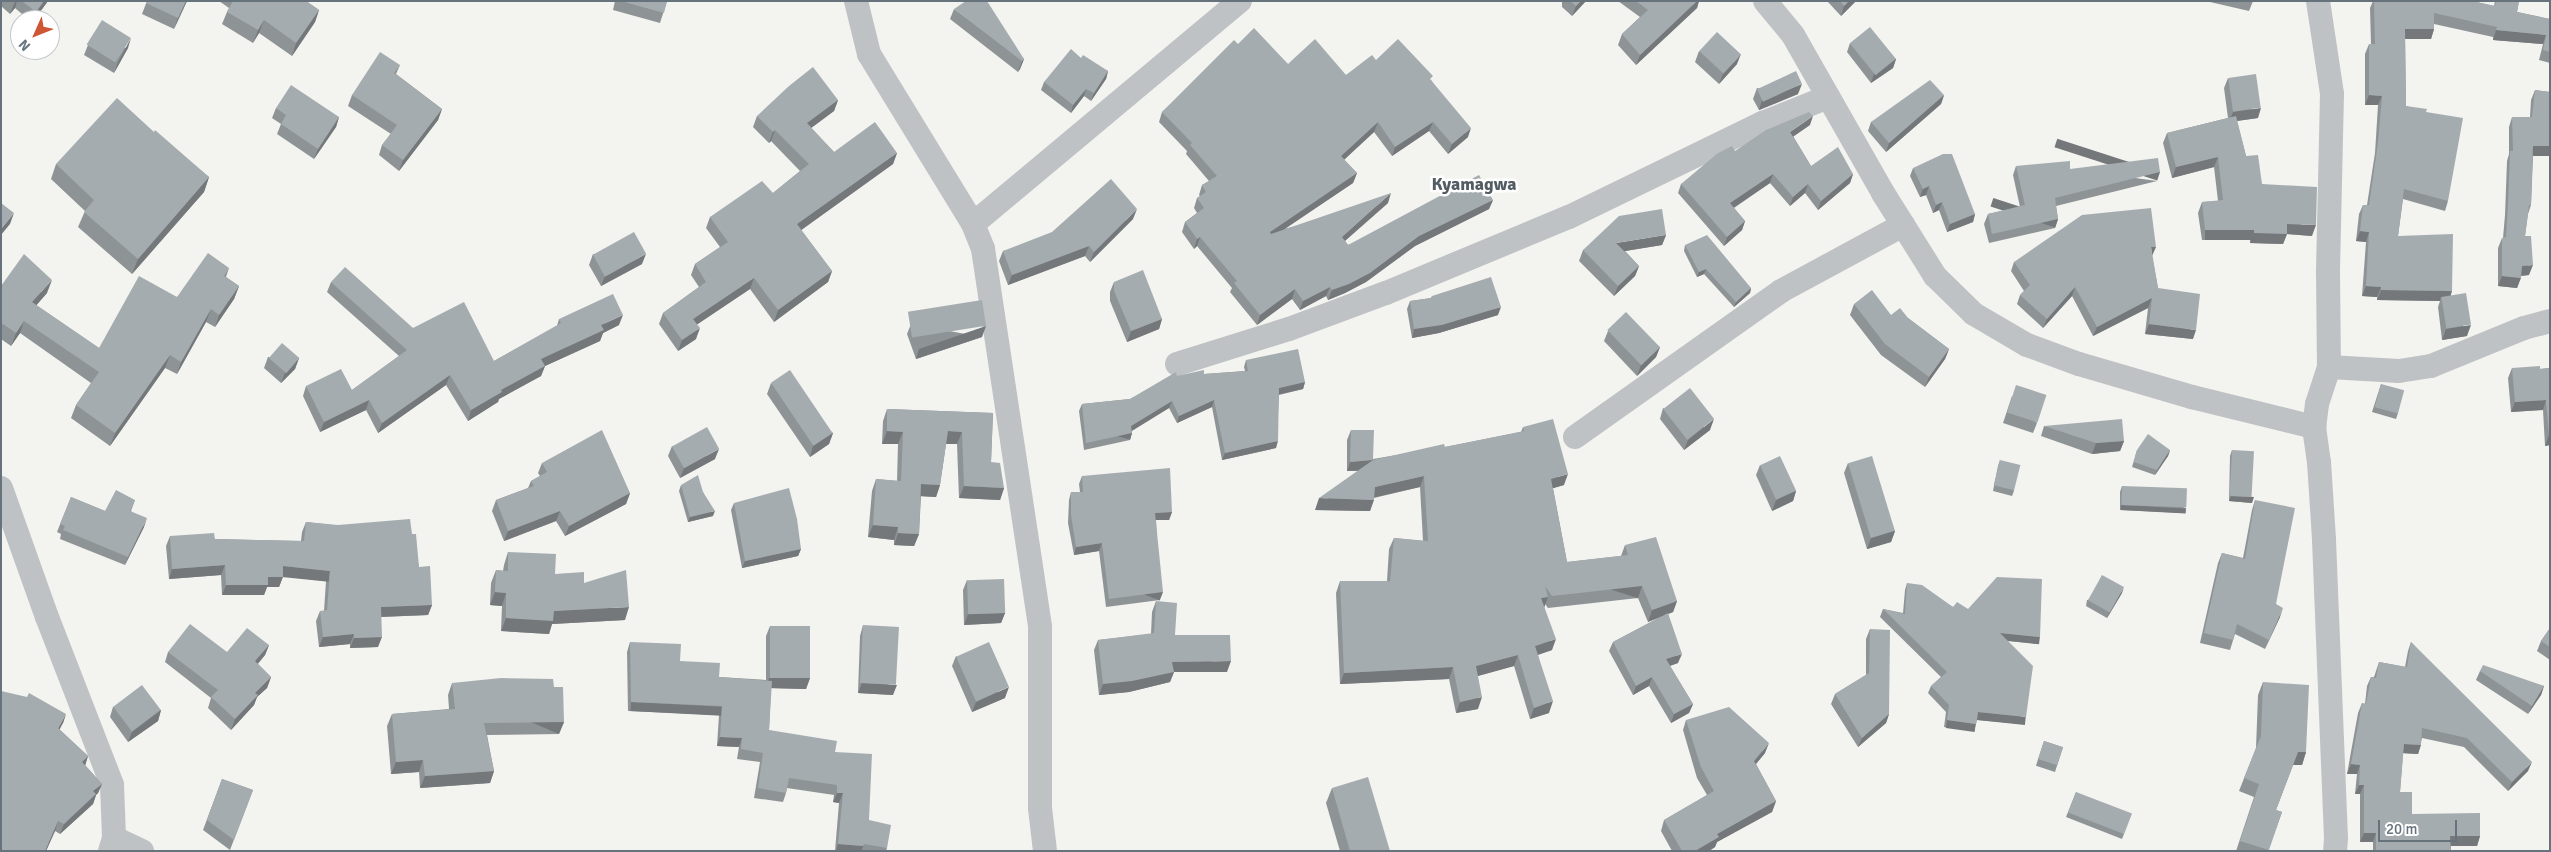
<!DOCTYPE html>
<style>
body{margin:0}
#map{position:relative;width:2551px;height:852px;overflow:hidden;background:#f3f3f0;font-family:Signika,sans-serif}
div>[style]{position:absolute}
.street>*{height:24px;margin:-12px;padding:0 12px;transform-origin:12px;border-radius:12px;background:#bfc2c4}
.wall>*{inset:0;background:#8e9496;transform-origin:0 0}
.shaded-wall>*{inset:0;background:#74787a;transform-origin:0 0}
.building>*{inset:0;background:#a5acaf;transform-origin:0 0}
span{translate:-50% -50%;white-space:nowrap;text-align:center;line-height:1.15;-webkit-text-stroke:5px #fff;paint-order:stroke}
.quarter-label{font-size:18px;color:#535c63;font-weight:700}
.frame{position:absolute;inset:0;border:2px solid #66737d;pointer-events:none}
.north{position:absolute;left:10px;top:10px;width:50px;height:50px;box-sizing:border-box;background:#fff;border:1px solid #c2c7cb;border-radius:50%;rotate:226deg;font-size:14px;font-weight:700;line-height:20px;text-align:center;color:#66737d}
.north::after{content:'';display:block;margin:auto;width:18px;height:22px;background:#ce5635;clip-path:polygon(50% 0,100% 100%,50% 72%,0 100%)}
.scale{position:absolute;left:2378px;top:820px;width:79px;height:22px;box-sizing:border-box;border:2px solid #66737d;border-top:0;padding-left:6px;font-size:15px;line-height:18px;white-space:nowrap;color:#66737d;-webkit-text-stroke:4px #fff;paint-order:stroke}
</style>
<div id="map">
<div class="street">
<div style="left:856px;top:1px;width:55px;rotate:76.2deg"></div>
<div style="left:869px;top:54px;width:199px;rotate:58.5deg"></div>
<div style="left:973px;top:224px;width:27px;rotate:68deg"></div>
<div style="left:983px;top:249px;width:382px;rotate:81.4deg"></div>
<div style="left:1040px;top:627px;width:181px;rotate:90deg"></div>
<div style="left:1040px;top:808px;width:43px;rotate:83.4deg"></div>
<div style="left:1765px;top:1px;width:44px;rotate:50.5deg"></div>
<div style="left:1793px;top:35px;width:182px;rotate:60.3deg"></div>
<div style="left:1883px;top:193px;width:98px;rotate:57.9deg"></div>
<div style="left:1935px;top:276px;width:54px;rotate:44.3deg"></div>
<div style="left:1974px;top:314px;width:61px;rotate:30.3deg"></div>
<div style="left:2027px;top:345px;width:55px;rotate:20.1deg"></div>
<div style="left:2079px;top:364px;width:118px;rotate:16.3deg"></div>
<div style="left:2192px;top:397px;width:126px;rotate:13.8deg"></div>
<div style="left:2318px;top:1px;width:94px;rotate:81.4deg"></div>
<div style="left:2332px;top:94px;width:179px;rotate:91.3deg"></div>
<div style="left:2328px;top:273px;width:94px;rotate:89.4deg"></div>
<div style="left:2329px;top:367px;width:39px;rotate:108deg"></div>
<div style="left:2317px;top:404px;width:23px;rotate:97deg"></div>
<div style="left:2314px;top:427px;width:35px;rotate:82deg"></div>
<div style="left:2319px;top:462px;width:78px;rotate:86.3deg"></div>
<div style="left:2324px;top:540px;width:298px;rotate:87.7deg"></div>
<div style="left:2336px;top:838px;width:13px;rotate:94deg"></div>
<div style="left:973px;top:224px;width:348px;rotate:-39.9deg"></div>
<div style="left:1177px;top:364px;width:117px;rotate:-17.4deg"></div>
<div style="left:1289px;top:329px;width:103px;rotate:-20.4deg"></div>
<div style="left:1386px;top:293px;width:198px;rotate:-22.6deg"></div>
<div style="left:1569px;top:217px;width:216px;rotate:-25.9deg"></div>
<div style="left:1763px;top:123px;width:70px;rotate:-21.8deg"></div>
<div style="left:2329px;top:367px;width:70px;rotate:3.3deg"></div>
<div style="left:2399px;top:371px;width:32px;rotate:-9deg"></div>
<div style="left:2431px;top:366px;width:100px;rotate:-22.2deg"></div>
<div style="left:2524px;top:328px;width:27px;rotate:-15deg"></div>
<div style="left:1575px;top:437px;width:252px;rotate:-35.3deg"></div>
<div style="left:1781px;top:291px;width:139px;rotate:-28.4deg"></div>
<div style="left:1px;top:488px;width:137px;rotate:70.4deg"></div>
<div style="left:47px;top:617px;width:180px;rotate:68.8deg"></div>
<div style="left:112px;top:785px;width:53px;rotate:87.8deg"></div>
<div style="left:114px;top:838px;width:14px;rotate:107deg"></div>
<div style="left:114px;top:838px;width:31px;rotate:25deg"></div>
</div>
<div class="wall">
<div style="clip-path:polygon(1px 1px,48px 1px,34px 20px,29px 20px,15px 8px,10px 14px,1px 6px)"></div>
<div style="clip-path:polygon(147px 1px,187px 1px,174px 29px,142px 14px)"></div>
<div style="clip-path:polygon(219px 1px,306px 1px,319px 10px,315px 22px,292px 56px,259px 33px,253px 43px,222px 24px,227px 12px,229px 8px)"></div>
<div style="clip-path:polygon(615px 1px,667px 1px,660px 23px,613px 10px)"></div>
<div style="clip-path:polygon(1562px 1px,1586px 1px,1572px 16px,1562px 7px)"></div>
<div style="clip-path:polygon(1618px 1px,1699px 1px,1697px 8px,1636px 65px,1618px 45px,1622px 34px,1640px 17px)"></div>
<div style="clip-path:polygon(1827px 1px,1856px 1px,1841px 16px)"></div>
<div style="clip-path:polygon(2210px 1px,2253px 1px,2249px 11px,2210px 2px)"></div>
<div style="clip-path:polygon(2373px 1px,2472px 1px,2494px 6px,2495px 1px,2519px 1px,2517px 12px,2550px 19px,2550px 63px,2539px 60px,2543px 44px,2493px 40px,2493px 37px,2434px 24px,2434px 29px,2431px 39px,2405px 39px,2406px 106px,2426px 112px,2448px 201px,2445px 211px,2403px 199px,2398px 236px,2451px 295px,2467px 336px,2442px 340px,2438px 307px,2440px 301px,2377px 300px,2377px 297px,2362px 296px,2366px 242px,2356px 241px,2359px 214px,2363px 205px,2367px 205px,2375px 153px,2378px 105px,2365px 105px,2365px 54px,2369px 44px,2371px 44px,2370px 8px)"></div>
<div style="clip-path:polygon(954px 9px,1024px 59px,1020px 69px,1018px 72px,950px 19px)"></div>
<div style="clip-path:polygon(1850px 43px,1896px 59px,1893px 68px,1871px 83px,1847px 52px)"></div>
<div style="clip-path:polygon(1238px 44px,1288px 64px,1346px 75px,1376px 60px,1431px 80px,1468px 137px,1448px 154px,1429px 131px,1392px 156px,1374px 132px,1344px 160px,1357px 173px,1353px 183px,1284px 229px,1388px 203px,1345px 241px,1348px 245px,1493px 200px,1489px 209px,1415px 246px,1366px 282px,1345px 293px,1328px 300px,1326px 296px,1300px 310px,1292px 299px,1257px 325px,1230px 292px,1232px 288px,1197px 246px,1194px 249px,1182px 232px,1185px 222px,1197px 213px,1194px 208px,1197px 198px,1200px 196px,1199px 195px,1202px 185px,1209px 181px,1186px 154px,1187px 151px,1159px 122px,1162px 112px)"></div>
<div style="clip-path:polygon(88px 45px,128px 48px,114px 73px,84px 55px)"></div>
<div style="clip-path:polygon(1699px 51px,1737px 64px,1719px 84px,1695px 62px)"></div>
<div style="clip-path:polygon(1081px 58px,1108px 71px,1106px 79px,1091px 101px,1084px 96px,1071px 113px,1041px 90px,1044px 82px)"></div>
<div style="clip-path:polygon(400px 65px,396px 74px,442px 109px,438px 120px,399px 171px,379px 155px,382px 145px,391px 134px,348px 106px,352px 95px)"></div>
<div style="clip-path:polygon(2228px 78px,2258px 118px,2237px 121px,2246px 156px,2262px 184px,2312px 236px,2287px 234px,2283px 244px,2250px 243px,2250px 240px,2202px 240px,2198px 213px,2202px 202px,2218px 201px,2214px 167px,2172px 178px,2163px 143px,2167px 133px,2228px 118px,2224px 88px)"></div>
<div style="clip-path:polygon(1757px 88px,1798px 94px,1759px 110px,1753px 99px)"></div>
<div style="clip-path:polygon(2535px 90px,2550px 92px,2550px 156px,2533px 156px,2531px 205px,2528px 214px,2525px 236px,2529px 275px,2521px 276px,2517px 288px,2498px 286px,2498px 248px,2502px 238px,2503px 238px,2505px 215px,2507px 161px,2509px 154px,2509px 127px,2512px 117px,2530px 117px,2531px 100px)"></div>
<div style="clip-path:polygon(1944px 95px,1941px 104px,1886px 152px,1868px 131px,1871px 122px)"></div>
<div style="clip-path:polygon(838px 100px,834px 111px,811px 128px,834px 152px,897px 153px,893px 164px,801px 230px,832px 271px,828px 282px,774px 322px,750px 289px,697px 324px,696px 339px,678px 351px,659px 324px,663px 313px,699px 287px,691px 275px,695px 264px,720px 247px,706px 228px,710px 217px,773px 193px,800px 171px,771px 141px,769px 143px,753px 127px,757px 116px)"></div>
<div style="clip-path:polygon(276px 108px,339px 117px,336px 127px,314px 159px,277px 134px,281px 124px,272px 118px)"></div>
<div style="clip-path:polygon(1810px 125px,1793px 136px,1811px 166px,1853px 174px,1850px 183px,1818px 210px,1805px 193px,1790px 206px,1770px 183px,1734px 208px,1745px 221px,1742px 230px,1724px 246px,1678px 193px,1681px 184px)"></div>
<div style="clip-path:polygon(154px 132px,209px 177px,204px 192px,132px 274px,78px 227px,85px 211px,51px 179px,56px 164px)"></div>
<div style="clip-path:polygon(2016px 166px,2070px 169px,2157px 181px,2056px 206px,2058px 219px,2055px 228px,1989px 243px,1984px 224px,1988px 214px,2020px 207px,2013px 175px)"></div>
<div style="clip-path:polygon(1913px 168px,1975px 214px,1973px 222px,1947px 232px,1939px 210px,1933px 213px,1926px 195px,1920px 197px,1910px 176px)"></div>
<div style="clip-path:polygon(1133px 219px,1090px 262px,1085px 256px,1008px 285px,999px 261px,1003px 251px)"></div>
<div style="clip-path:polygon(1666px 235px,1662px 245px,1625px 251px,1639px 266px,1635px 276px,1614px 296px,1579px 261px,1583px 250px)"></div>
<div style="clip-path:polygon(1685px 245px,1751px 288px,1750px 293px,1734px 307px,1704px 274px,1697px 277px,1684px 251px)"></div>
<div style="clip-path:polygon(593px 254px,642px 264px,601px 286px,589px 265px)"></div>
<div style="clip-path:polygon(2152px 256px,2158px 288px,2193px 339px,2145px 334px,2148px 308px,2093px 336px,2072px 296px,2043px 328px,2017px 304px,2020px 295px,2024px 291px,2011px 271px,2014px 262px)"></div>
<div style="clip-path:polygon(229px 268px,226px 277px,239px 286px,234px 299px,215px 327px,206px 322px,177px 374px,165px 368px,110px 446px,71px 418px,76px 405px,91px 383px,20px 333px,11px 346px,1px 339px,1px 286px,47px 293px,36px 305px,99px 348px,177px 297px)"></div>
<div style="clip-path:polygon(331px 282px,413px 328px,494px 361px,557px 326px,559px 319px,619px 325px,603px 333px,600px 341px,545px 366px,541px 376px,499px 399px,498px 402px,468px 421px,446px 385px,378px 433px,366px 410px,320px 432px,303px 396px,306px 386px,352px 390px,399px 356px,327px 292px)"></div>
<div style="clip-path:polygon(1114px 282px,1162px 319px,1159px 329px,1127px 342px,1110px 301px,1110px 292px)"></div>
<div style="clip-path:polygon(1432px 296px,1498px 315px,1439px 333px,1412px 338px,1407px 309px,1410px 301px,1431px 298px)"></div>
<div style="clip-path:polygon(1854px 304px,1891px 315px,1908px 318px,1949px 349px,1945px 359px,1925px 387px,1881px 355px,1850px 315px)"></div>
<div style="clip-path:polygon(911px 324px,982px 337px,916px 359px,907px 334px)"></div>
<div style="clip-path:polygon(1608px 331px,1660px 347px,1656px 357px,1637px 376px,1604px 341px)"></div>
<div style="clip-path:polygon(268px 357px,299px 358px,295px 369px,281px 383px,264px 368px)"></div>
<div style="clip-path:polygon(1246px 360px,1305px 382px,1303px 389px,1279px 395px,1276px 448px,1222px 460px,1212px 407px,1177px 423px,1169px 408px,1132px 431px,1132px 433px,1130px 440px,1084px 450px,1079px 411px,1082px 404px,1130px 399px,1177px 376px,1245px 371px,1244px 367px)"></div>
<div style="clip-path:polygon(2512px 368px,2540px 369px,2550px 368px,2550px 445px,2545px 446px,2543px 410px,2511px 412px,2508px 378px)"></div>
<div style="clip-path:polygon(771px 383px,833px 433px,829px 444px,810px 457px,767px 394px)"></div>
<div style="clip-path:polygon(2381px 384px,2398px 413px,2396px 419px,2372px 412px)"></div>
<div style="clip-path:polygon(2012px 396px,2037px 423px,2033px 433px,2003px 423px)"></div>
<div style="clip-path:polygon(1663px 408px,1710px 430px,1684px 450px,1660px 419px)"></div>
<div style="clip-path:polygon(887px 409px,993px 413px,991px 462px,1004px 488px,1000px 500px,959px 498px,957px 444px,946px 444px,940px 485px,936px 497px,921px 496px,919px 534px,914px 546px,894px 545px,894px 540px,868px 537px,872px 491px,876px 479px,897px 481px,898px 444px,882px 444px,883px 421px)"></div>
<div style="clip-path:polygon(2044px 426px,2124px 441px,2120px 451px,2092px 454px,2041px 436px)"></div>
<div style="clip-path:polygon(1523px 427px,1564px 485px,1553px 488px,1567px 562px,1621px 556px,1625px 545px,1677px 601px,1673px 612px,1668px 614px,1678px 663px,1670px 666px,1693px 704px,1689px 713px,1671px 723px,1649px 686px,1633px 695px,1609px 651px,1613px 642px,1664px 615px,1648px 622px,1638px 598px,1548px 608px,1545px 604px,1544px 606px,1552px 650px,1538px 655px,1549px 713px,1530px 719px,1514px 666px,1477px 676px,1478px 709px,1456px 713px,1449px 679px,1340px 684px,1336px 593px,1340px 581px,1387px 581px,1389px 549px,1394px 538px,1423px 541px,1420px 487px,1374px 498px,1370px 511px,1315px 510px,1358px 471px,1347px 471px,1347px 440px,1351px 430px,1373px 459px,1445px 447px,1521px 432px)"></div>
<div style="clip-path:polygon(672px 446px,715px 459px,680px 478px,668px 456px)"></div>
<div style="clip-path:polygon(2137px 450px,2170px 450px,2168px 456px,2155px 475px,2132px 467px)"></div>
<div style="clip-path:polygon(2232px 450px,2252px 503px,2229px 501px,2230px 456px)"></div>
<div style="clip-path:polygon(2000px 460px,2014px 491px,2012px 496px,1993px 491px,1998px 466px)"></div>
<div style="clip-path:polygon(542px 463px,630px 493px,626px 504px,565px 536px,556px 521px,504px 541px,492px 511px,496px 500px,528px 488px,531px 481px,540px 476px,538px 473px)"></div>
<div style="clip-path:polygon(1848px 463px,1895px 531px,1891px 542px,1867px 549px,1844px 473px)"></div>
<div style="clip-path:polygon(1760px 465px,1796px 491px,1793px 501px,1772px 511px,1756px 475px)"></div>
<div style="clip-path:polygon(1082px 476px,1172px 512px,1169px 520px,1156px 520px,1160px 600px,1106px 607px,1099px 551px,1074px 555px,1068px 523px,1069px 500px,1071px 492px,1080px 492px,1079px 484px)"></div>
<div style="clip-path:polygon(681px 485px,703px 492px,713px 516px,688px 522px,679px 491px)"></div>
<div style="clip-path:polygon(2122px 486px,2186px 508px,2185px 513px,2120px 510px,2120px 492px)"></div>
<div style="clip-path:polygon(71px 497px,105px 511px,135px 500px,131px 511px,144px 527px,125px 565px,60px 539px,61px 534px,57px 532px)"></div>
<div style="clip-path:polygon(2255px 500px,2276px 604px,2280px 617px,2265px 649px,2235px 634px,2230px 650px,2200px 643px,2218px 563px,2222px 553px,2243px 558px,2252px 510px)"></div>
<div style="clip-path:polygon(734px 503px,801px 549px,798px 556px,742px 568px,731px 510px)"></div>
<div style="clip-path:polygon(306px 522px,412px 534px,419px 567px,432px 605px,428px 615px,381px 617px,378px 647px,350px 648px,350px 644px,319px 647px,316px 621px,320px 611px,324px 611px,326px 581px,283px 576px,279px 587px,267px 587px,264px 595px,222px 595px,221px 575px,169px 579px,166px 546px,170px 536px,215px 539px,301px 541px,302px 532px)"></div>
<div style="clip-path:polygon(508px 552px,555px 574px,584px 583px,625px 620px,552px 624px,549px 634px,501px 631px,502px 606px,490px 605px,491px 583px,496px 570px,503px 571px,504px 565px)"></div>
<div style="clip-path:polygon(967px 580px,1005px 613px,1001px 623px,964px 625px,963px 590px)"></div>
<div style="clip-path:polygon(1907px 583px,1953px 607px,1968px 609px,2040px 637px,2037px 644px,2008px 641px,2023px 724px,1977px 720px,1974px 731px,1944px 727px,1946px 712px,1928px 693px,1931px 686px,1941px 677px,1880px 617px,1883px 609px,1903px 613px,1905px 590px)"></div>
<div style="clip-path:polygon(2122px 593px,2107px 618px,2086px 606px,2087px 600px)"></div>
<div style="clip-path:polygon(1156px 601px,1175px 635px,1227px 672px,1174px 672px,1170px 682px,1129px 692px,1099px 695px,1094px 650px,1098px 640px,1151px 634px,1152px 612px)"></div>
<div style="clip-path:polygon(863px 625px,893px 695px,858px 693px,860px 636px)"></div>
<div style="clip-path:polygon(770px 626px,810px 678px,806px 689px,771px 688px,769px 730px,835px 752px,869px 820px,887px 848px,886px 851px,835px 851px,839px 803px,833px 802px,834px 795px,787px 788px,786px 793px,783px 802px,754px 798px,760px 762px,737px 759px,739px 747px,717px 746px,719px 715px,628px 711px,627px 652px,630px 642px,680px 661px,719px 677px,766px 680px,766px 636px)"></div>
<div style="clip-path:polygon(2550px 628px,2550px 660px,2537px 651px,2541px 641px)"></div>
<div style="clip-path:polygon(1870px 629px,1889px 714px,1886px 723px,1858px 747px,1831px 704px,1835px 694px,1866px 675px,1866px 639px)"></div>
<div style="clip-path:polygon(2411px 642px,2528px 771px,2508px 791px,2464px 747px,2422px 738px,2418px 754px,2403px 753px,2400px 792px,2412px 814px,2480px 836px,2477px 846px,2451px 846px,2451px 851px,2373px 851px,2373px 842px,2360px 842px,2360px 794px,2355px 794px,2357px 774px,2347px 774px,2358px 713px,2362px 703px,2365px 704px,2367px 686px,2371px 677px,2374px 677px,2379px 662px,2405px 667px,2408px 651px)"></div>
<div style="clip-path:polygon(269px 645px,265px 655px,258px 664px,271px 677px,267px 688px,257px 697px,254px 705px,231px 730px,208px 708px,211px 698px,165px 662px,168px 652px,227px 652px)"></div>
<div style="clip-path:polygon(956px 656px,1005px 698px,972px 712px,952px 666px)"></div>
<div style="clip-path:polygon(2480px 671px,2544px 686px,2541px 695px,2528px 714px,2476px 680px)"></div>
<div style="clip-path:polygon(2263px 682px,2306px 752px,2302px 765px,2293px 765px,2276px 810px,2282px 812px,2268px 851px,2236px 851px,2254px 797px,2239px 791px,2256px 748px,2258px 695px)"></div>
<div style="clip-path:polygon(452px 683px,554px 687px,564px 722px,559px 734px,487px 735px,494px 771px,490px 783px,420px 788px,419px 772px,391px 774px,387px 726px,392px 714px,449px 709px,448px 695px)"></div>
<div style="clip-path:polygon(113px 707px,161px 710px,158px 721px,128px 742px,110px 717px)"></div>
<div style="clip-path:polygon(66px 714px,63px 723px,59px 729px,88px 756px,85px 765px,102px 784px,98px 793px,96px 795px,93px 804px,60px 834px,55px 831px,46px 851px,1px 851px)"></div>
<div style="clip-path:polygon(1686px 720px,1765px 753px,1756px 764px,1776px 801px,1772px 812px,1717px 842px,1715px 847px,1709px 851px,1672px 851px,1661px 831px,1664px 820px,1707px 795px,1697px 778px,1683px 730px)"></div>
<div style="left:2044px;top:741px;width:20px;height:26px;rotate:18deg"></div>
<div style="clip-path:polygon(222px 779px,253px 790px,230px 850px,203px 830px)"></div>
<div style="clip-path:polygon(1332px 788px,1390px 851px,1340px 851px,1326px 803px)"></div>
<div style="clip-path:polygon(2076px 792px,2124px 834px,2122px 839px,2066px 817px)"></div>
</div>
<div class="shaded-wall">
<div style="clip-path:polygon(16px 1px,17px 1px,15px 8px,10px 14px,14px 4px)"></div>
<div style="clip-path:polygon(44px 1px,48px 1px,34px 20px,33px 20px,36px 12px)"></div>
<div style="clip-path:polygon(186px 1px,187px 1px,174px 29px,178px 18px)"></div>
<div style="clip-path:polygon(1581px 1px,1586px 1px,1572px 16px,1576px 6px)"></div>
<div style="clip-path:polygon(1697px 1px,1699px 1px,1697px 8px,1636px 65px,1640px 55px)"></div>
<div style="clip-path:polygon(1849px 1px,1856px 1px,1841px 16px,1844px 6px)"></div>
<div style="clip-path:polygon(319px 10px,315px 22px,292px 56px,296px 43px)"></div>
<div style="clip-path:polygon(264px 20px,259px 33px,253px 43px,258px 30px)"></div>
<div style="clip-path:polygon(2405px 29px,2434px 29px,2431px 39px,2401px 39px)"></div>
<div style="clip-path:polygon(2496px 30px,2546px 35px,2543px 44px,2493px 40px)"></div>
<div style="clip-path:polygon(131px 38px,128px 48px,114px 73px,118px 62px)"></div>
<div style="clip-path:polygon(1741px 54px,1737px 64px,1719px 84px,1723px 74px)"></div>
<div style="clip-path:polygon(1024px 59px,1020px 69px,1018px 72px,1022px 61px)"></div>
<div style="clip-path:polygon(1896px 59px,1893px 68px,1871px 83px,1874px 74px)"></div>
<div style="clip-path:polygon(1108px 71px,1106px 79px,1091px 101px,1094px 93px)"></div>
<div style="clip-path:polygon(1802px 84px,1798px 94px,1759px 110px,1762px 100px)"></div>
<div style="clip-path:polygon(1086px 89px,1084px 96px,1071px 113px,1073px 105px)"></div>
<div style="clip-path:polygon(1944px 95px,1941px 104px,1886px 152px,1889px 143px)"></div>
<div style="clip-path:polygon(2369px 95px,2382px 96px,2378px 105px,2365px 105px)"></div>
<div style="clip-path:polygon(838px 100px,834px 111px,803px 134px,807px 123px)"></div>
<div style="clip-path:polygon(2261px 108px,2258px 118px,2229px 122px,2233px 112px)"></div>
<div style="clip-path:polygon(442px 109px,438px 120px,399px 171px,403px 160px)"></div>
<div style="clip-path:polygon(1813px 116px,1810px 125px,1787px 141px,1790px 132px)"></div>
<div style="clip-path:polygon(339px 117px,336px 127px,314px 159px,318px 149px)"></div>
<div style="clip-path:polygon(1378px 122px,1374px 132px,1337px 166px,1341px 156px)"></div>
<div style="clip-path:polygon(1433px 122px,1429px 131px,1392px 156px,1395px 147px)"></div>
<div style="clip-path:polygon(1471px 128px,1468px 137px,1448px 154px,1452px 144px)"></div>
<div style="clip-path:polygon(775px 130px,771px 141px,769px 143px,773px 132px)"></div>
<div style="clip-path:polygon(2533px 146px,2550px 146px,2550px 156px,2530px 156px)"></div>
<div style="clip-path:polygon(897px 153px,893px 164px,793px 236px,797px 224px)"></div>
<div style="clip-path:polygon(2218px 157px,2214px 167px,2172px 178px,2176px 167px)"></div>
<div style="left:2160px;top:172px;width:9px;height:108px;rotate:108deg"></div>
<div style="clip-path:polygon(1357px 173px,1353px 183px,1267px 241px,1270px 232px)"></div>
<div style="clip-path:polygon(1773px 174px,1770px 183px,1727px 212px,1730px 203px)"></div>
<div style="clip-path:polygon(1853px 174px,1850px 183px,1818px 210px,1821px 201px)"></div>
<div style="clip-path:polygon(209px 177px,204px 192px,132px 274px,138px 259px)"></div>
<div style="clip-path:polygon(1808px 184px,1805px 193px,1790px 206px,1793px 197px)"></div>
<div style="clip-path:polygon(1929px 186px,1926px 195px,1920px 197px,1923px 189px)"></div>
<div style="clip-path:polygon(1391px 193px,1388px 203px,1339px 246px,1342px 237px)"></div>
<div style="clip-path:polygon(1493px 200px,1489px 209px,1415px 246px,1366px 282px,1345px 293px,1328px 300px,1332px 290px,1419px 236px)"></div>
<div style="clip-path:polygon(1942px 202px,1939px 210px,1933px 213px,1936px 205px)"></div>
<div style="clip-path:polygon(1137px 209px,1133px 219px,1090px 262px,1094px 252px)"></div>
<div style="clip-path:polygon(14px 213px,10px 224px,1px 235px,1px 229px)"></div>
<div style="clip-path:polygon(1975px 214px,1973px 222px,1947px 232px,1950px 224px)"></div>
<div style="left:2058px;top:219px;width:9px;height:68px;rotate:108deg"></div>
<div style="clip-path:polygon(1745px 221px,1742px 230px,1724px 246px,1727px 237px)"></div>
<div style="clip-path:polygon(2287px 224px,2316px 225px,2312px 236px,2287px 234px,2283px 244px,2250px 243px,2254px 233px)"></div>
<div style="left:2205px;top:230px;width:49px;height:10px"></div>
<div style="clip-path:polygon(2360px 231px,2369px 232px,2366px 242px,2356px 241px)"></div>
<div style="clip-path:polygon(1666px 235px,1662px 245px,1613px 253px,1616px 243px)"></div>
<div style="clip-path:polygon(1200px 237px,1197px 246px,1194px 249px,1197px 239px)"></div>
<div style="clip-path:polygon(1089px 246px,1085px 256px,1008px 285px,1012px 275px)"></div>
<div style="clip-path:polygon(2151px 247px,2156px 247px,2152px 256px)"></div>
<div style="clip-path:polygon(646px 254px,642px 264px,601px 286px,605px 276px)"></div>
<div style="clip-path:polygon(2533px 265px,2529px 275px,2518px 276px,2522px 266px)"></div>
<div style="clip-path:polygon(1639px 266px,1635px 276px,1614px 296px,1618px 286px)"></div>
<div style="clip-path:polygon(1706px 269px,1704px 274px,1697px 277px,1699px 272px)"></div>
<div style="clip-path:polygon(832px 271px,828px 282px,774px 322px,778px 310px)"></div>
<div style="clip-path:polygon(2502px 276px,2521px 278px,2517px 288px,2498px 286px)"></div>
<div style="clip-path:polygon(754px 278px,750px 289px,689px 330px,693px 319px)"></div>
<div style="clip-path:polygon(52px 280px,47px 293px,28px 315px,32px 302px)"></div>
<div style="clip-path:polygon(239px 286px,234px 299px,215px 327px,219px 315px)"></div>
<div style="clip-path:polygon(2366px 286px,2381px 287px,2377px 297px,2362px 296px)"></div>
<div style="clip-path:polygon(1330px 287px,1326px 296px,1300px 310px,1303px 301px)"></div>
<div style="clip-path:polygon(2075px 287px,2072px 296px,2043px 328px,2047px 319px)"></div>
<div style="clip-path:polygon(1751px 288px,1750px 293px,1734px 307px,1736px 302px)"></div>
<div style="clip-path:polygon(1295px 289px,1292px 299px,1257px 325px,1260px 315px)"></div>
<div style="clip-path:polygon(2381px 290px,2452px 291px,2449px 301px,2441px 297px,2440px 301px,2377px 300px)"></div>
<div style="clip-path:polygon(2152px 298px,2148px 308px,2093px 336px,2097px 327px)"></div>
<div style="clip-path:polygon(1501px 307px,1498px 315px,1439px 333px,1412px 338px,1414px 329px)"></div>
<div style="clip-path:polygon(211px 309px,206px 322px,177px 374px,181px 362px)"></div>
<div style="clip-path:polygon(623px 315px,619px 325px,603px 333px,600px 341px,545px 366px,541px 376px,499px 399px,498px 402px,468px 421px,471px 410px,501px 390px,541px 359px,601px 325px)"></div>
<div style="clip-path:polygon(1162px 319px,1159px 329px,1127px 342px,1131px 331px)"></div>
<div style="clip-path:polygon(24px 321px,20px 333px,11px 346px,16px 333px)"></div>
<div style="clip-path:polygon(2149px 324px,2196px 330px,2193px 339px,2145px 334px)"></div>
<div style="clip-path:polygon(2471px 325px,2467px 336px,2442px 340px,2446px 329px)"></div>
<div style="clip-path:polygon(986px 326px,982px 337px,916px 359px,919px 349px)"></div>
<div style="clip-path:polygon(700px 328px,696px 339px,678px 351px,682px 340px)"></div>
<div style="clip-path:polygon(1660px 347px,1656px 357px,1637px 376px,1641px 365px)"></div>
<div style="clip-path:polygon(1949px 349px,1945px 359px,1925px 387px,1929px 377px)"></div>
<div style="clip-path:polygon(170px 355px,165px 368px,110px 446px,115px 433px)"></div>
<div style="clip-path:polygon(299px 358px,295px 369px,281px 383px,285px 373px)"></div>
<div style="clip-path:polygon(450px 375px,446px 385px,378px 433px,382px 423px)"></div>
<div style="clip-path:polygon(1305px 382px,1303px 389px,1276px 395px,1279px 388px)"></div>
<div style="clip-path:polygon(369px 400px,366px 410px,320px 432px,324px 422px)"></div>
<div style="clip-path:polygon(1214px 400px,1212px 407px,1177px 423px,1179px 416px)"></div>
<div style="clip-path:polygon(2546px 400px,2543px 410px,2511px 412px,2515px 402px)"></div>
<div style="clip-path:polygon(1172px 401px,1169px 408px,1128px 433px,1131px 426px)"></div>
<div style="clip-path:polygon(1714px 419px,1710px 430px,1684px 450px,1688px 440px)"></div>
<div style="clip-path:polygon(887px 431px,903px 432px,898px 444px,882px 444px)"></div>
<div style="clip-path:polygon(948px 431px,962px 432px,957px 444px,943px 444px)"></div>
<div style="clip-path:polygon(833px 433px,829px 444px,810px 457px,813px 446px)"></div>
<div style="left:1132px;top:433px;width:7px;height:47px;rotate:106deg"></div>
<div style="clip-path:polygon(2549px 435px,2550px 435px,2550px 445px,2545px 446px)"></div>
<div style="clip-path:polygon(1278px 441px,1276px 448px,1222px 460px,1225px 453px)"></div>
<div style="clip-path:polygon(2124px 441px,2120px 451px,2092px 454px,2096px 443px)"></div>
<div style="clip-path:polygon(719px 449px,715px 459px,680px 478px,684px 468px)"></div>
<div style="clip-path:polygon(2170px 450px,2168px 456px,2155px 475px,2157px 470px)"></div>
<div style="clip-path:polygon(1373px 460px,1370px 470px,1347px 471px,1350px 462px)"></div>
<div style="clip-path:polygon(1568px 474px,1564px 485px,1547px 490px,1551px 479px)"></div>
<div style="clip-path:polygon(1424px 476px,1420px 487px,1371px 498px,1375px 487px)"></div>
<div style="clip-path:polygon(921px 484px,940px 485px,936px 497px,917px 496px)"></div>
<div style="clip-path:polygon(964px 486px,1004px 488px,1000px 500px,959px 498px)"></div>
<div style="clip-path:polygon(1796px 491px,1793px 501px,1772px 511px,1776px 500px)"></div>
<div style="clip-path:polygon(630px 493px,626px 504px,565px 536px,569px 526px)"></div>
<div style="clip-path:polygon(2231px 496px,2254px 497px,2252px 503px,2229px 501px)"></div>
<div style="clip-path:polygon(1319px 498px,1374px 500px,1370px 511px,1315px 510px)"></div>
<div style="left:2121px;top:505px;width:65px;height:5px;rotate:3deg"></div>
<div style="clip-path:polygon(560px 511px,556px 521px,504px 541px,508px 531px)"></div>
<div style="clip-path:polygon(715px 511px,713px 516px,688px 522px,690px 517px)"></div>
<div style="clip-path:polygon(1172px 512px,1169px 520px,1152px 520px,1155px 513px)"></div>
<div style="clip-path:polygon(147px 518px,144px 527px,125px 565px,128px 557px)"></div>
<div style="clip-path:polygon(873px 525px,898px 527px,894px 540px,868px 537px)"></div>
<div style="clip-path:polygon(1895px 531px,1891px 542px,1867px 549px,1871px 538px)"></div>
<div style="clip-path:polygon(898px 533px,919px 534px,914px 546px,894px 545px)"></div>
<div style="clip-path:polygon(1102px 543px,1099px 551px,1074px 555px,1076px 547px)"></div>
<div style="clip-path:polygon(801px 549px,798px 556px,742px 568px,745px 561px)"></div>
<div style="clip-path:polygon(225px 565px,221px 575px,169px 579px,172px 569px)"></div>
<div style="left:283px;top:566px;width:47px;height:11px;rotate:6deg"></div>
<div style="clip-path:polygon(268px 577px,283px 577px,279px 587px,267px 587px,264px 595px,222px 595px,226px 585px)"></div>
<div style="left:1642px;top:586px;width:13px;height:91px;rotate:108deg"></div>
<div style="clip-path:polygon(2124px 587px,2122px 593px,2107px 618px,2109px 613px)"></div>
<div style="clip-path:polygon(495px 592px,506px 593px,502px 606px,490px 605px)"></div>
<div style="left:1163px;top:592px;width:9px;height:54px;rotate:111deg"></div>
<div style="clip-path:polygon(1548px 597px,1544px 608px,1541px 598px)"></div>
<div style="clip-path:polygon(1677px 601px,1673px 612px,1648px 622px,1652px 610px)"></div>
<div style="clip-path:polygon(432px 605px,428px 615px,377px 617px,381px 607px)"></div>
<div style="clip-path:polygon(629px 607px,625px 620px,552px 624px,549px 634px,501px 631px,506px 618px,554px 611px)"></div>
<div style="clip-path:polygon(2283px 608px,2280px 617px,2265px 649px,2269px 640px)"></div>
<div style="clip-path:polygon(1005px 613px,1001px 623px,964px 625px,968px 614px)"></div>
<div style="left:2000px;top:633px;width:40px;height:7px;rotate:6deg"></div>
<div style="clip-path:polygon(354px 634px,350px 644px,319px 647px,323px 637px)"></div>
<div style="clip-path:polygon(382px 637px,378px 647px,350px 648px,354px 638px)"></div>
<div style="clip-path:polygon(1556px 639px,1552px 650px,1531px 657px,1535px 646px)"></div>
<div style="clip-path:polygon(269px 645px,265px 655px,251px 671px,255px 661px)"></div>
<div style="clip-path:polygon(1682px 654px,1678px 663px,1663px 668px,1666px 659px)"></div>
<div style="clip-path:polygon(1518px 655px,1514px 666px,1471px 678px,1476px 666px)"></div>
<div style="clip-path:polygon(1231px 661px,1227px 672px,1174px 672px,1170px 682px,1129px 692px,1099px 695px,1103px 684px,1172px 662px)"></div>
<div style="clip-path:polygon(1453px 667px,1449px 679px,1340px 684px,1344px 673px)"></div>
<div style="clip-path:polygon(271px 677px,267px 688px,257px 697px,254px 705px,231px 730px,235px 719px,255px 693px)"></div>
<div style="clip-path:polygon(1652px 677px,1649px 686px,1633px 695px,1636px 686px)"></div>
<div style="clip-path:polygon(769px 678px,810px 678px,806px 689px,766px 688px)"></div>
<div style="clip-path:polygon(862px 683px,897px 685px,893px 695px,858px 693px)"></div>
<div style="clip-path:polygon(2544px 686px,2541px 695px,2528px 714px,2532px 706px)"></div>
<div style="clip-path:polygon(1009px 687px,1005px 698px,972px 712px,976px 702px)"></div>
<div style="clip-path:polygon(1482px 697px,1478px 709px,1456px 713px,1460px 702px)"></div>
<div style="clip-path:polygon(1553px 701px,1549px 713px,1530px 719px,1534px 708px)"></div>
<div style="left:631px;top:702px;width:91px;height:9px;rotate:3deg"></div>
<div style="clip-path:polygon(1693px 704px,1689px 713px,1671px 723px,1674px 714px)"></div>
<div style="clip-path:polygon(161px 710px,158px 721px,128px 742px,132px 732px)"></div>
<div style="left:1978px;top:712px;width:48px;height:8px;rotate:6deg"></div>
<div style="clip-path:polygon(66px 714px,63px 723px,55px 738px,58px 728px)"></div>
<div style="clip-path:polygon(1889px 714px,1886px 723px,1858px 747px,1862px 738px)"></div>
<div style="left:1947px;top:720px;width:29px;height:8px;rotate:8deg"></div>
<div style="left:564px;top:722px;width:13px;height:80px;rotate:113deg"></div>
<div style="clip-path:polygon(720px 737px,742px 738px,739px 747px,717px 746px)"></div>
<div style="clip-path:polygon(1769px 743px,1765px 753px,1750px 771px,1754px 761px)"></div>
<div style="clip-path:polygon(2404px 744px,2421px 745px,2418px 754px,2400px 753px)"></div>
<div style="clip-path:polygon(2298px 752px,2306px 752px,2302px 765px,2293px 765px)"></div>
<div style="clip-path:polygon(88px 756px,85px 766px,82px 762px)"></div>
<div style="clip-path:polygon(423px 760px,419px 772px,391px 774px,396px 762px)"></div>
<div style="clip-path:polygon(2532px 762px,2528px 771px,2508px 791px,2512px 782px)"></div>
<div style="clip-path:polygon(2351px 764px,2360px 765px,2357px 774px,2347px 774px)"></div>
<div style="clip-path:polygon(494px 771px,490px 783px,420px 788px,425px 776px)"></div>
<div style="clip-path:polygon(102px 784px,98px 793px,96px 795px,93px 804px,60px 834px,64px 824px,93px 791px)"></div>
<div style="clip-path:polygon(2359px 785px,2364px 785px,2360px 794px,2355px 794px)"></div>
<div style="clip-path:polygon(837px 793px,843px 793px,839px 803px,833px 802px)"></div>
<div style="clip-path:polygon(1776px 801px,1772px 812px,1717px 842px,1715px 847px,1709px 851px,1695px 851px,1717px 834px)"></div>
<div style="clip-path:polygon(58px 821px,55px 831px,46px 851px,45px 851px)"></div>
<div style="clip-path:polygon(2364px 833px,2376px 833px,2373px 842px,2360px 842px)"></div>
<div style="clip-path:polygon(2450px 836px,2480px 836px,2477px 846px,2447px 846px)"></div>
<div style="clip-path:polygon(838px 844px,863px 846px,862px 851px,836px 851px)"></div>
</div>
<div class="building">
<div style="clip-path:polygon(22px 1px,44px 1px,36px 12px)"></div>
<div style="clip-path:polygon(147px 1px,186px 1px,178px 18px,146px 3px)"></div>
<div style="clip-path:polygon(233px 1px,306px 1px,319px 10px,296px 43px,264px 20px,258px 30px,227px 12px)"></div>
<div style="clip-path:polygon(621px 1px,667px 1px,664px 13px)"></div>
<div style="clip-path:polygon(966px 1px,987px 1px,1024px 59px,1022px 61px,954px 9px)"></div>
<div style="clip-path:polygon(1570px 1px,1581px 1px,1576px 6px)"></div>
<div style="clip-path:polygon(1636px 1px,1697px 1px,1640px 55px,1622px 34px,1648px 10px)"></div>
<div style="clip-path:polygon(1840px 1px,1849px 1px,1844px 6px)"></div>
<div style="clip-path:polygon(2374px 1px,2472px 1px,2495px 6px,2496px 1px,2519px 1px,2517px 12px,2550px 19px,2550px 52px,2543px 50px,2546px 35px,2496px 30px,2497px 27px,2434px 13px,2434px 29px,2405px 29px,2406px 106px,2427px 109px,2426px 112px,2463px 118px,2448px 201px,2404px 189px,2398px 236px,2453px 234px,2452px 291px,2381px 290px,2381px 287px,2366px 286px,2369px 232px,2360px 231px,2363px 205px,2369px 205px,2378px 143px,2382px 96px,2369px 95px,2369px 44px,2375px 44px)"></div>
<div style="left:102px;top:20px;width:34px;height:29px;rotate:32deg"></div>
<div style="left:1870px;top:27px;width:41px;height:26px;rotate:51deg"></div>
<div style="clip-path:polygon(1254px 28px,1288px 64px,1315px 39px,1346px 75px,1372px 55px,1376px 60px,1398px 39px,1433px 76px,1430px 79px,1471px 128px,1452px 144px,1433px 122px,1395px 147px,1378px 122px,1341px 156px,1357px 173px,1270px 232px,1271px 234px,1391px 193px,1342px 237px,1348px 245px,1479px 175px,1493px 200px,1419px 236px,1370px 273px,1349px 284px,1332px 290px,1330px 287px,1303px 301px,1295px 289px,1260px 315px,1234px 283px,1237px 281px,1200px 237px,1197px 239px,1185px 222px,1204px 208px,1197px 198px,1206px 192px,1202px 185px,1217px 176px,1190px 145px,1192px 143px,1162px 112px,1234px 40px,1238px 44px)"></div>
<div style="left:1717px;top:32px;width:33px;height:26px;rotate:43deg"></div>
<div style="clip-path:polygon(1071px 49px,1081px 58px,1083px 55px,1108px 71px,1094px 93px,1086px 89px,1073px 105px,1044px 82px)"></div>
<div style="clip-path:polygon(380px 52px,400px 65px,394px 73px,442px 109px,403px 160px,382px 145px,397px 125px,352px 95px)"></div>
<div style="clip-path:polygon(813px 67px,838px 100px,807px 123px,834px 152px,875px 122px,897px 153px,797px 224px,832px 271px,778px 310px,754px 278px,693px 319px,700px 328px,682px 340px,663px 313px,706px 282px,695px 264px,728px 242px,710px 217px,762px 181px,773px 193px,809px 164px,775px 130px,773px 132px,757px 116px,789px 86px)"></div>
<div style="left:1796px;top:71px;width:14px;height:43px;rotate:65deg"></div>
<div style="left:2256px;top:74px;width:34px;height:28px;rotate:82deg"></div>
<div style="clip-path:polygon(1930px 80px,1944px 95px,1889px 143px,1871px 122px)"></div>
<div style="clip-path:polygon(291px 85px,339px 117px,318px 149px,281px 124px,286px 115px,276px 108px)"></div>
<div style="clip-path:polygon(2535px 90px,2550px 92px,2550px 146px,2533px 146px,2531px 205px,2529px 205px,2525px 236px,2531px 236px,2533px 265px,2522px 266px,2521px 278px,2502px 276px,2502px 238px,2506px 237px,2508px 205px,2510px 151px,2513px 151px,2512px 117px,2532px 117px)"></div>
<div style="clip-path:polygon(117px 98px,154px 132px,155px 130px,209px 177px,138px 259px,84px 212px,94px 200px,56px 164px)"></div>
<div style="clip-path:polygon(1809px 112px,1813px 116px,1790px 132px,1811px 166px,1838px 147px,1853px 174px,1821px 201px,1808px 184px,1793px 197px,1773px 174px,1730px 203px,1745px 221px,1727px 237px,1681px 184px,1718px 153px,1732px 146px,1735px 151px,1766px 130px)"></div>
<div style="clip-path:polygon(2236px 116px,2246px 156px,2258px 155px,2262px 184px,2317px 187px,2316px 225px,2287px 224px,2287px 234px,2254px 233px,2254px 230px,2205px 230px,2202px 202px,2223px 200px,2218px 157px,2176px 167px,2167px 133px)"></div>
<div style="clip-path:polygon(1943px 154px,1952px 154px,1975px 214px,1950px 224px,1942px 202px,1936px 205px,1929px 186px,1923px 189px,1913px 168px)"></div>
<div style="clip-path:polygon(2158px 158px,2160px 172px,2055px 198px,2058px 219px,1992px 234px,1988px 214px,2025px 205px,2016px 166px,2070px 161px,2070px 169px)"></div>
<div style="clip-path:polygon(1111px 179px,1137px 209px,1094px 252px,1089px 246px,1012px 275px,1003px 251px,1052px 232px)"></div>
<div style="clip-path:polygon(1px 203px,14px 213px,1px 229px)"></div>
<div style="clip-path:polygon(2151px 208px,2156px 247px,2151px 247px,2158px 288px,2200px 294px,2196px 330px,2149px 324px,2152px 298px,2097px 327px,2075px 287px,2047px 319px,2020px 295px,2030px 285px,2014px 262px,2082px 215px)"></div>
<div style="clip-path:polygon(1662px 209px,1666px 235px,1616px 243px,1639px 266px,1618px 286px,1583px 250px,1619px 216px)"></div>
<div style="left:634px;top:232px;width:25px;height:47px;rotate:61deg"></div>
<div style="clip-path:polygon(1707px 235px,1751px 288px,1736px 302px,1706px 269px,1699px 272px,1685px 245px)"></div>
<div style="clip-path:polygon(208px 253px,229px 268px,224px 276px,239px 286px,219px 315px,211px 309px,181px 362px,170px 355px,115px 433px,76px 405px,99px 372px,24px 321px,16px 333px,3px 324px,1px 326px,1px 286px,24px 254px,52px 280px,32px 302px,99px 348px,139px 276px,177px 297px)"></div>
<div style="clip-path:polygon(345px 267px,413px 328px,464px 302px,494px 361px,561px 323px,559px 319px,613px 294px,623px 315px,601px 325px,604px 330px,541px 359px,545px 366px,501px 390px,502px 392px,471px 410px,450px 375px,382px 423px,369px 400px,324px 422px,306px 386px,341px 369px,352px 390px,407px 350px,331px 282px)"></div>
<div style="clip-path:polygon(1143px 270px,1162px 319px,1131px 331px,1114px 291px,1114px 282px)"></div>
<div style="clip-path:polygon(1491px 277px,1501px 307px,1442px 325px,1414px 329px,1410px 301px,1432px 298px,1432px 296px)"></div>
<div style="clip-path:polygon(1872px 290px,1891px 315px,1900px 308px,1908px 318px,1949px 349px,1929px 377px,1885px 344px,1854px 304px)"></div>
<div style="left:2466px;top:293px;width:32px;height:25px;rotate:81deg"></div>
<div style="left:982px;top:300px;width:26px;height:75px;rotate:81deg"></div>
<div style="left:1626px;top:312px;width:49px;height:26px;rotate:46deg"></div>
<div style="left:282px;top:343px;width:23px;height:20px;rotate:41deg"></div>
<div style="clip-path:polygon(1298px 349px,1305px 382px,1279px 388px,1278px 441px,1225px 453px,1214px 400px,1179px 416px,1172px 401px,1131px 426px,1132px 433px,1086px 443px,1082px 404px,1130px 399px,1176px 372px,1177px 376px,1204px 370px,1204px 374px,1248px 371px,1246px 360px)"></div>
<div style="clip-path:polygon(2540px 366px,2540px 369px,2550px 368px,2550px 435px,2549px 435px,2546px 400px,2515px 402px,2512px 368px)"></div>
<div style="left:790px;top:370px;width:76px;height:23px;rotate:56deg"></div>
<div style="left:2381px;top:384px;width:24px;height:24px;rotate:15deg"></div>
<div style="left:2016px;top:385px;width:32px;height:29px;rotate:18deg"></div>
<div style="left:1690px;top:388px;width:39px;height:34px;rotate:52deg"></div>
<div style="clip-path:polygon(887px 409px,993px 413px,991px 462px,1000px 463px,1004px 488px,964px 486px,962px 432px,948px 431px,940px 485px,921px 484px,919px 534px,898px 533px,898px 527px,873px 525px,876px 479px,901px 481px,903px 432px,887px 431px)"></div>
<div style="clip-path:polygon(1553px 419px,1568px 474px,1551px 479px,1567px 562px,1628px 555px,1625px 545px,1656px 537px,1677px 601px,1652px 610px,1642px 586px,1552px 596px,1545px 586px,1548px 597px,1541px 598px,1556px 639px,1535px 646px,1553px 701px,1534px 708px,1518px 655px,1476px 666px,1482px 697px,1460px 702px,1453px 667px,1344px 673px,1340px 581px,1390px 581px,1394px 538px,1428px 541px,1424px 476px,1375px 487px,1374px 500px,1319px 498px,1373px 460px,1444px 444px,1445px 447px,1524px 431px,1523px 427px)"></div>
<div style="clip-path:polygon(2122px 419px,2124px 441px,2096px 443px,2044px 426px)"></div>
<div style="left:707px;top:427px;width:25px;height:40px;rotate:61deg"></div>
<div style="clip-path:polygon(602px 430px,630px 493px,569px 526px,560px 511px,508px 531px,496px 500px,534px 486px,531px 481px,547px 472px,542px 463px)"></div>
<div style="clip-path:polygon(1351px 430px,1374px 430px,1373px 459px,1372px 460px,1350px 462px)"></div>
<div style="clip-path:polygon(2148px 434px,2170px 450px,2157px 470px,2134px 462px,2137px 450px)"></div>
<div style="left:2232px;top:450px;width:22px;height:46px;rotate:3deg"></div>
<div style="left:1780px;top:456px;width:38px;height:22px;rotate:65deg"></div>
<div style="left:1872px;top:456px;width:78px;height:25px;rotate:73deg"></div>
<div style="left:2000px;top:460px;width:21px;height:26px;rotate:14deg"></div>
<div style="clip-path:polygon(1170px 468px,1172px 512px,1155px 513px,1163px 592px,1109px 599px,1102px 543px,1076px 547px,1071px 515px,1071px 492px,1083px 492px,1082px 476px)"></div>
<div style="clip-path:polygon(698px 475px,703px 492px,715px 511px,690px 517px,681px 485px)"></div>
<div style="left:2122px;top:486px;width:65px;height:19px;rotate:2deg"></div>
<div style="clip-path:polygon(789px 488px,797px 519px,801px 549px,745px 561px,734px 503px)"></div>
<div style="clip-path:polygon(116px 490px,135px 500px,130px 511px,147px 518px,128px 557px,63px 530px,65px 526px,60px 524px,71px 497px,105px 511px)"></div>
<div style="clip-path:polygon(2255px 500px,2295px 508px,2276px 604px,2283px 608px,2269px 640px,2237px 624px,2233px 640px,2204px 633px,2222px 553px,2245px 559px)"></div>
<div style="clip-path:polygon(410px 519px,412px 534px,416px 534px,419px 567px,430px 566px,432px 605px,381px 607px,382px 637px,354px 638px,354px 634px,323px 637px,320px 611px,327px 610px,330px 571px,283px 566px,283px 577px,268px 577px,268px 585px,226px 585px,225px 565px,172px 569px,170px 536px,214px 533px,215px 539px,304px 541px,306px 522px,338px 525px)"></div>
<div style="clip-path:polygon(508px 552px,556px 554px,555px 574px,584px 572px,584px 583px,626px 570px,629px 607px,554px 611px,553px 621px,506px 618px,506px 593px,495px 592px,496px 570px,508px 571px)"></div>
<div style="left:2102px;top:575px;width:25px;height:29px;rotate:29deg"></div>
<div style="clip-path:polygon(1997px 577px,2042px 579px,2040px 637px,2000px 633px,2033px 666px,2026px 717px,1978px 712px,1976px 724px,1947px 720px,1949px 705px,1931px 686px,1947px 672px,1883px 609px,1905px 614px,1907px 583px,1922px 585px,1953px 607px,1957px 602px,1968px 609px)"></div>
<div style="left:1004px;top:579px;width:34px;height:37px;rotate:88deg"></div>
<div style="clip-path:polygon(1156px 601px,1177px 603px,1175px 635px,1230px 635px,1231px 661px,1172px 662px,1174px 672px,1132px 681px,1103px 684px,1098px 640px,1154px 633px)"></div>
<div style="clip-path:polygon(1668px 613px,1682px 654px,1666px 659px,1693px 704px,1674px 714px,1652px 677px,1636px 686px,1613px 642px)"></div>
<div style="clip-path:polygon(190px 624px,227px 652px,247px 628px,269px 645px,255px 661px,271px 677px,255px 693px,258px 695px,235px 719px,211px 697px,218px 690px,168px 652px)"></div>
<div style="left:863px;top:625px;width:36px;height:58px;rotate:3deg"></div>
<div style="left:770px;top:626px;width:40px;height:52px"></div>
<div style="clip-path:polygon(2550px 628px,2550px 647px,2541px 641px)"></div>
<div style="clip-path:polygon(1870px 629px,1890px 630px,1889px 714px,1862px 738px,1835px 694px,1869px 673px)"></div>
<div style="clip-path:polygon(630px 642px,681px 644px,680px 661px,720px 663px,719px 677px,772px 681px,769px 730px,837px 741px,835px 752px,872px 754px,869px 820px,891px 825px,887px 848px,864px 844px,863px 846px,838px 844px,843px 793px,837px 793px,837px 785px,789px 778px,786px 793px,758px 788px,763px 753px,741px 749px,742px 738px,720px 737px,722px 706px,631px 702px)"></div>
<div style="left:989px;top:642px;width:49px;height:36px;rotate:66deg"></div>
<div style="clip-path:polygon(2411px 642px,2532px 762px,2512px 782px,2467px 738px,2422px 728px,2421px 745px,2404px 744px,2400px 792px,2412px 792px,2412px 814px,2480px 813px,2480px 836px,2450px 836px,2451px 851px,2376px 851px,2376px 833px,2364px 833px,2364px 785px,2359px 785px,2360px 765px,2351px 764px,2362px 703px,2366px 704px,2371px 677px,2376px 678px,2379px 662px,2407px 667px)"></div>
<div style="clip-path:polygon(2483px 665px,2544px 686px,2532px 706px,2480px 671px)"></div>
<div style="clip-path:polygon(501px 678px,553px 679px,554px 687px,563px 687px,564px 722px,484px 723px,494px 771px,425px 776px,423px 760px,396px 762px,392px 714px,455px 709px,452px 683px)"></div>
<div style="clip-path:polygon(2263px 682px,2309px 685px,2306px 752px,2298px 752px,2276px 810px,2282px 812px,2269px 850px,2240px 841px,2259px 784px,2244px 778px,2261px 736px)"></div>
<div style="left:142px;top:685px;width:31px;height:36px;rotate:53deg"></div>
<div style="clip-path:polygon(1px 691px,27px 697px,29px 693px,66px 714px,58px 728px,88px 756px,82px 762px,102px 784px,93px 791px,96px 794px,64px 824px,58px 821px,45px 851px,1px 851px)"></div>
<div style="clip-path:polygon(1729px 707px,1769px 743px,1754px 761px,1776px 801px,1717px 834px,1719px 837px,1695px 851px,1682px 851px,1664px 820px,1714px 791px,1701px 767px,1686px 720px)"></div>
<div style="left:2044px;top:741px;width:20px;height:19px;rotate:18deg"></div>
<div style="clip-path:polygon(1368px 777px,1390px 851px,1350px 851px,1332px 788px)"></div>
<div style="clip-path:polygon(222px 779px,253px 790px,234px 840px,207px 820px)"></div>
<div style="left:2076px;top:792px;width:60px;height:22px;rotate:21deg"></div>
</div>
<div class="quarter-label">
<span style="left:1474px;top:184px">Kyamagwa</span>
</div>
<div class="frame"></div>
<div class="north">N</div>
<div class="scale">20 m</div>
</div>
